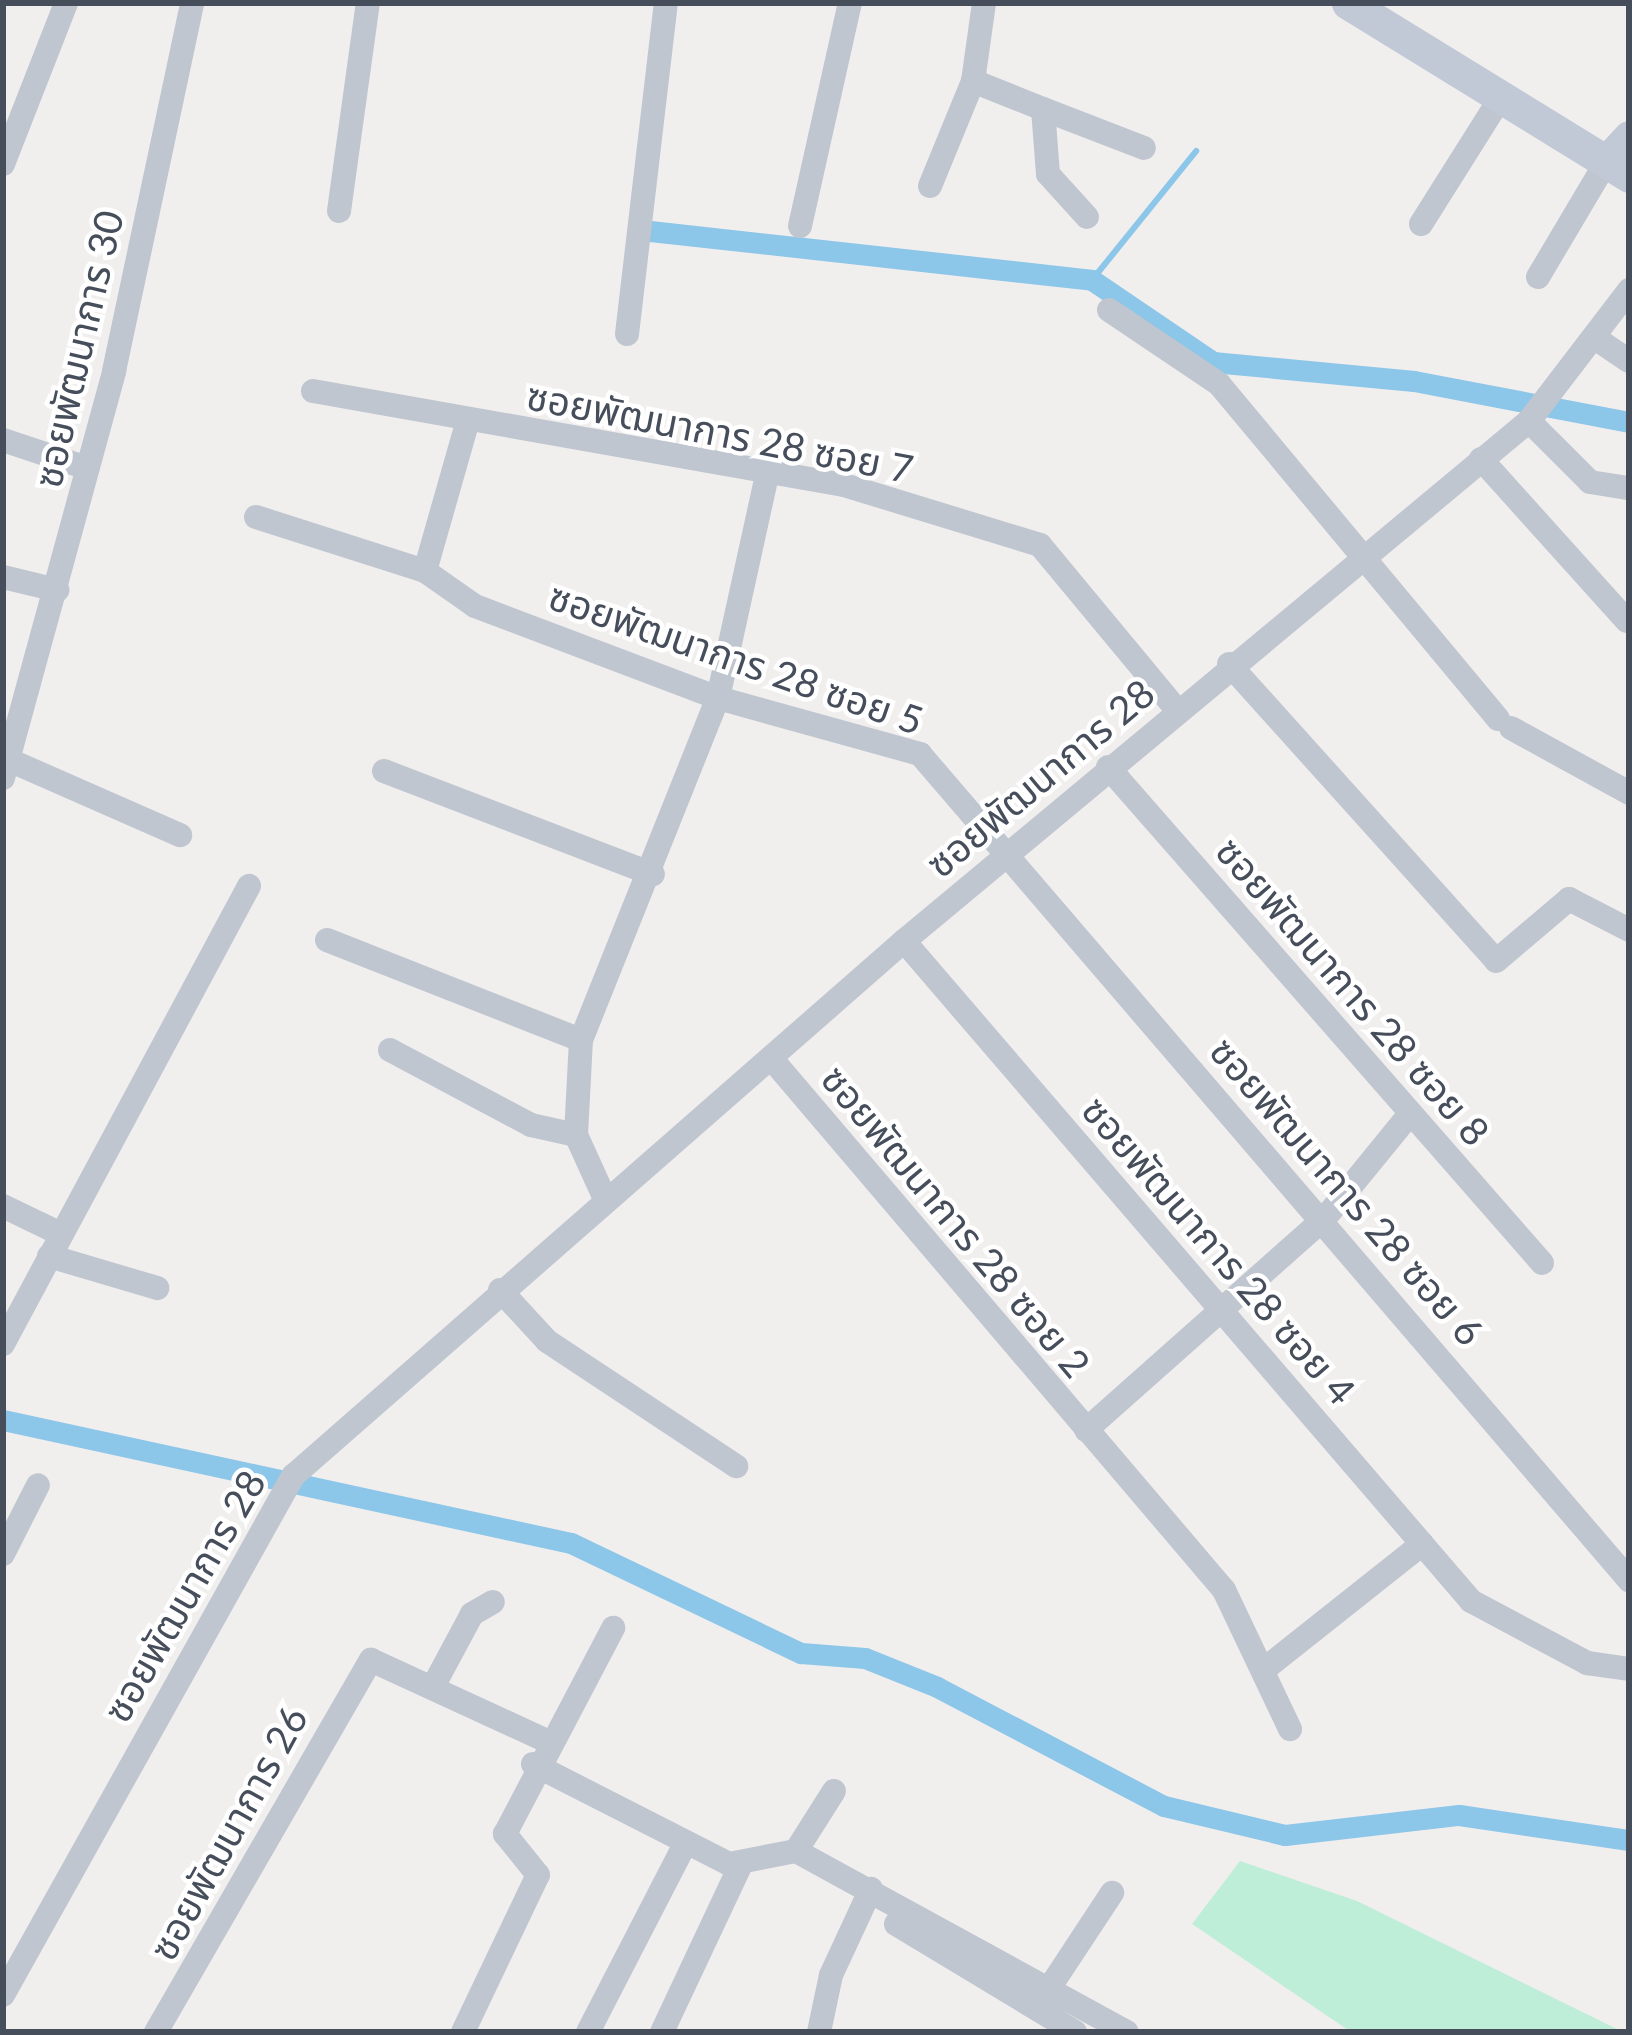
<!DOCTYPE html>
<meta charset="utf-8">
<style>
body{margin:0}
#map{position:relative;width:1632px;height:2035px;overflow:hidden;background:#f1eeee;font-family:Lato,"Noto Sans Thai",sans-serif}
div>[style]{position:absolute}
.green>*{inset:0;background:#beedd8}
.stream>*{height:6px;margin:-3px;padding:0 3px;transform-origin:3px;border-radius:3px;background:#8cc6e8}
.canal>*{height:21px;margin:-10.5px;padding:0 10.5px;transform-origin:10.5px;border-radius:10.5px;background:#8cc6e8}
.street>*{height:24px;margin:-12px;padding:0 12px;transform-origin:12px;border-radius:12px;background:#bfc6d0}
.secondary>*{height:33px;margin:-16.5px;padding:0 16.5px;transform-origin:16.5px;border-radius:16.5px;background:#c1c8d6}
span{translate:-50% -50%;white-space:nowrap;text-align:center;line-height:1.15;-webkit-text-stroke:9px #fff;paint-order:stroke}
.street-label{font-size:39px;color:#474e5b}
.frame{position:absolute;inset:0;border:6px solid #474e5b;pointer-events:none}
</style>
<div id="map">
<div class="green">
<div style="clip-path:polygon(1240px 1861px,1357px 1901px,1623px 2032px,1351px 2032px,1192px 1924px)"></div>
</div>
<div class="stream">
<div style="left:1092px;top:280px;width:166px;rotate:-51.1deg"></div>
</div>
<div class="canal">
<div style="left:650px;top:231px;width:445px;rotate:6.3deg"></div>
<div style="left:1092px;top:280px;width:146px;rotate:34.1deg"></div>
<div style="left:1213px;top:362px;width:202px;rotate:5.4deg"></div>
<div style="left:1414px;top:381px;width:219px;rotate:10.8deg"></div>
<div style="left:3px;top:1420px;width:581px;rotate:12.22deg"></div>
<div style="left:571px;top:1543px;width:255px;rotate:25.6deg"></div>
<div style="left:801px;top:1653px;width:64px;rotate:4.5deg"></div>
<div style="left:865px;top:1658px;width:78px;rotate:21.9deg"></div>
<div style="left:937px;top:1687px;width:256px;rotate:27.7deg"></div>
<div style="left:1164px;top:1806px;width:124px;rotate:13.5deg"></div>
<div style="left:1285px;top:1835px;width:175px;rotate:-6.6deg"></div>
<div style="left:1459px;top:1815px;width:172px;rotate:8.4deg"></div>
</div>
<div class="street">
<div style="left:984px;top:3px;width:79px;rotate:98deg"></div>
<div style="left:973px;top:81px;width:75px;rotate:21.8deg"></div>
<div style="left:1043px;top:109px;width:65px;rotate:85.6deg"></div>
<div style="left:1048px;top:174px;width:58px;rotate:47.8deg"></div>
<div style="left:1043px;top:109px;width:108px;rotate:21.1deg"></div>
<div style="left:3px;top:164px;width:173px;rotate:-68.6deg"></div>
<div style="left:930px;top:186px;width:113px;rotate:-67.7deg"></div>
<div style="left:339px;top:211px;width:210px;rotate:-82.1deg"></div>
<div style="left:1421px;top:224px;width:150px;rotate:-57.8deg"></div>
<div style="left:800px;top:226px;width:229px;rotate:-77.4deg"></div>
<div style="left:1538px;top:277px;width:135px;rotate:-59.3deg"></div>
<div style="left:1109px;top:310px;width:133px;rotate:33.9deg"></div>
<div style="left:1219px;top:384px;width:436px;rotate:50.2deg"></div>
<div style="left:627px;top:334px;width:333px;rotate:-83.3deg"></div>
<div style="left:1595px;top:338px;width:41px;rotate:34.1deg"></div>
<div style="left:313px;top:391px;width:539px;rotate:10.04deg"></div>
<div style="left:844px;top:485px;width:205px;rotate:17deg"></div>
<div style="left:1040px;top:545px;width:213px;rotate:50.3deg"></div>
<div style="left:1529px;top:421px;width:86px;rotate:45deg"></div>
<div style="left:1590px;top:482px;width:39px;rotate:9deg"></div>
<div style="left:3px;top:440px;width:89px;rotate:18.4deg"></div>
<div style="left:1481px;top:459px;width:218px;rotate:48deg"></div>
<div style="left:256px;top:517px;width:177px;rotate:17.7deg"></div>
<div style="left:425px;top:571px;width:61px;rotate:35deg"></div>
<div style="left:475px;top:606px;width:260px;rotate:20.7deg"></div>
<div style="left:718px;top:698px;width:210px;rotate:15.5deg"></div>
<div style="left:920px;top:754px;width:1089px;rotate:49.36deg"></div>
<div style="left:425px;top:571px;width:157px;rotate:-74.1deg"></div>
<div style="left:3px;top:577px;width:56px;rotate:13.5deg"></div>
<div style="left:1229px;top:664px;width:399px;rotate:48deg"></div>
<div style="left:1496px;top:961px;width:96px;rotate:-40.3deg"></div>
<div style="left:1569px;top:899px;width:68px;rotate:27.3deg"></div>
<div style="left:1511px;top:728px;width:135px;rotate:28.8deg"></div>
<div style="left:9px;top:760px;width:187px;rotate:23.7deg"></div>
<div style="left:1108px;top:767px;width:659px;rotate:48.81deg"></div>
<div style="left:384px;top:771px;width:288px;rotate:21deg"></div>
<div style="left:3px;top:778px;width:422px;rotate:-74.7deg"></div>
<div style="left:114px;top:371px;width:376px;rotate:-78deg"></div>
<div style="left:327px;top:940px;width:273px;rotate:21.5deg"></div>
<div style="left:904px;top:941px;width:870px;rotate:49.33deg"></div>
<div style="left:1471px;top:1601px;width:132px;rotate:28.1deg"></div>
<div style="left:1587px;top:1663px;width:42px;rotate:8.1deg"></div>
<div style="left:390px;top:1050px;width:160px;rotate:28deg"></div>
<div style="left:531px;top:1125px;width:46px;rotate:12.5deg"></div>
<div style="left:771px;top:1058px;width:699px;rotate:49.59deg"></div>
<div style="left:1224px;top:1590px;width:154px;rotate:64.6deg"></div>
<div style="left:606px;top:1201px;width:72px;rotate:-114.4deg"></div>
<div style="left:576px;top:1135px;width:95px;rotate:-87deg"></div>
<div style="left:581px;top:1040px;width:368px;rotate:-68.2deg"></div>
<div style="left:718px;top:698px;width:232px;rotate:-77.6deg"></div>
<div style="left:3px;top:1206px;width:64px;rotate:25.8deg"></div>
<div style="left:49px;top:1256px;width:113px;rotate:16.5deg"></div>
<div style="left:500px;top:1290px;width:69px;rotate:47.3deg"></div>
<div style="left:547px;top:1341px;width:227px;rotate:33.5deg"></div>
<div style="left:3px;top:1344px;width:520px;rotate:-61.76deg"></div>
<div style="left:1086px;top:1430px;width:319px;rotate:-41.6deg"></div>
<div style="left:1325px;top:1218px;width:133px;rotate:-50.8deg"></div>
<div style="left:3px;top:1554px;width:77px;rotate:-63.1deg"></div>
<div style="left:1267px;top:1667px;width:198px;rotate:-38.4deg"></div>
<div style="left:435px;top:1683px;width:78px;rotate:-61.8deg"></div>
<div style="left:472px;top:1614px;width:24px;rotate:-30deg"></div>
<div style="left:533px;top:1764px;width:220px;rotate:27deg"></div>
<div style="left:729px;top:1864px;width:68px;rotate:-11deg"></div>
<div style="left:796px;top:1851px;width:377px;rotate:28.7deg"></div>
<div style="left:796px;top:1851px;width:71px;rotate:-57.7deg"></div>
<div style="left:896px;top:1924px;width:209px;rotate:31.1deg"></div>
<div style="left:1050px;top:1987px;width:113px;rotate:-56.6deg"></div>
<div style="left:3px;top:1995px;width:595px;rotate:-60.8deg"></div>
<div style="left:293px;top:1476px;width:812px;rotate:-41.21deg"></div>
<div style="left:904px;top:941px;width:813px;rotate:-39.76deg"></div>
<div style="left:1529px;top:421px;width:165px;rotate:-52.6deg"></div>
<div style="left:156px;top:2032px;width:430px;rotate:-60deg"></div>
<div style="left:371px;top:1660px;width:194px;rotate:24.7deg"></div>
<div style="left:463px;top:2032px;width:174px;rotate:-64.5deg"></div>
<div style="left:538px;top:1875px;width:53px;rotate:-128.8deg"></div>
<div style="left:505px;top:1834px;width:233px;rotate:-62.3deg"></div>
<div style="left:588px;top:2032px;width:212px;rotate:-62.7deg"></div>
<div style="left:662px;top:2032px;width:186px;rotate:-64.8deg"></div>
<div style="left:819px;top:2032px;width:58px;rotate:-78.1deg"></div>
<div style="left:831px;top:1975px;width:95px;rotate:-65.1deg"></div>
</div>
<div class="secondary">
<div style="left:1348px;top:3px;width:330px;rotate:31.6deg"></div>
<div style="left:1607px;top:161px;width:33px;rotate:-47deg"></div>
</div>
<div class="street-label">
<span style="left:78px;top:349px;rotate:-77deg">ซอยพัฒนาการ 30</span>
<span style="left:720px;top:432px;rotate:11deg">ซอยพัฒนาการ 28 ซอย 7</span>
<span style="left:736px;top:658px;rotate:19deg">ซอยพัฒนาการ 28 ซอย 5</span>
<span style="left:1040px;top:778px;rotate:-40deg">ซอยพัฒนาการ 28</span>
<span style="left:1353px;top:991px;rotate:49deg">ซอยพัฒนาการ 28 ซอย 8</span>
<span style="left:1347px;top:1191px;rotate:49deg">ซอยพัฒนาการ 28 ซอย 6</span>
<span style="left:956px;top:1221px;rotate:50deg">ซอยพัฒนาการ 28 ซอย 2</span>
<span style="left:1219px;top:1250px;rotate:49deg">ซอยพัฒนาการ 28 ซอย 4</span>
<span style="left:184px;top:1596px;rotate:-60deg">ซอยพัฒนาการ 28</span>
<span style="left:228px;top:1833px;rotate:-61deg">ซอยพัฒนาการ 26</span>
</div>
<div class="frame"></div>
</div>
